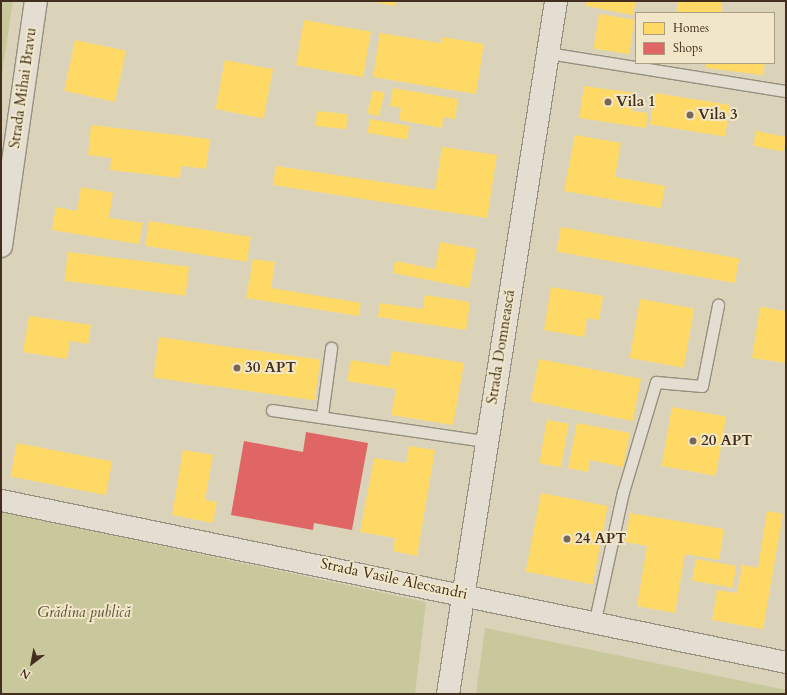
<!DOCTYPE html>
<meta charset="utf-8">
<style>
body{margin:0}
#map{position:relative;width:787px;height:695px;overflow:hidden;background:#dbd3b9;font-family:Cardo,serif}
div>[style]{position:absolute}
.green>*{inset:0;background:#c9c79c}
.homes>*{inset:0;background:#ffd966;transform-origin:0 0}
.shops>*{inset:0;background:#e06666}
.roads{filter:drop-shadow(1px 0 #968f7f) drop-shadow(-1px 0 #968f7f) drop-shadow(0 1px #968f7f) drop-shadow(0 -1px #968f7f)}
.lane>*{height:11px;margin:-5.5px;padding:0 5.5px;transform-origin:5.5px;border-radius:5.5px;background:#e3ded1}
.street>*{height:21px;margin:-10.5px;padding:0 10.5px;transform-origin:10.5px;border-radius:10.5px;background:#e3ded1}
.secondary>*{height:22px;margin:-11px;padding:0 11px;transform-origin:11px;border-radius:11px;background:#e3ded1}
.dots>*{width:11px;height:11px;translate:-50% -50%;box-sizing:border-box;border:2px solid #f1e7c8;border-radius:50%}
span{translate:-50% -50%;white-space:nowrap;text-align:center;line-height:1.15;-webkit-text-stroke:4px #f1e7c8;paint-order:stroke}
.street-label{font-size:15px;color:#412e1f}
.poi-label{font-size:15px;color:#412e1f;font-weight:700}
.left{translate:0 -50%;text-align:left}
.park-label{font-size:15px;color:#594b33;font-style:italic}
.frame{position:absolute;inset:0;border:2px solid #412e1f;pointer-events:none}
.legend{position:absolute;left:635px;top:12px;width:140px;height:52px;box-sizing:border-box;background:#f1e7c8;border:1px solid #ab9d84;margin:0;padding:5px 7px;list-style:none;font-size:12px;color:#412e1f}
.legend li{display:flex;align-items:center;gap:8px;height:20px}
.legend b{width:20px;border:1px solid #ab9d84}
.north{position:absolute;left:12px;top:643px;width:40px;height:40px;-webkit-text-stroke:3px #f1e7c8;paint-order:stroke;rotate:212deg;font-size:11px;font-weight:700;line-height:16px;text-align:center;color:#412e1f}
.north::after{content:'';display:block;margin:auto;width:14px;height:18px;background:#412e1f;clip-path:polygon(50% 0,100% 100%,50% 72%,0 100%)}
</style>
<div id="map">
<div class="green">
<div style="clip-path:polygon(1px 1px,13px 1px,1px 81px)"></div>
<div style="clip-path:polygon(1px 512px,426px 602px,415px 694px,1px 694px)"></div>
<div style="clip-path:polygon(485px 628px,786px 690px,786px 694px,476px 694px)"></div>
</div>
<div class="homes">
<div style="clip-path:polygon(369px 1px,396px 1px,395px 6px)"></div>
<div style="clip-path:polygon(587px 1px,636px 1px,633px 15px,586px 6px)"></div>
<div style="left:677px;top:1px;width:45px;height:12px"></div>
<div style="left:599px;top:14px;width:36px;height:35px;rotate:9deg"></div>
<div style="left:304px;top:20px;width:68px;height:46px;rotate:10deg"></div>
<div style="clip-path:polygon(380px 33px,441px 43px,442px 37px,484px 44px,476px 94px,373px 77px)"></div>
<div style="left:75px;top:40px;width:52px;height:52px;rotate:12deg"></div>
<div style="left:225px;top:60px;width:49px;height:50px;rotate:11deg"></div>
<div style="clip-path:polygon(706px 63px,765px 63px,763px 75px,706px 68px)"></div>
<div style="clip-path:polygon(584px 86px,634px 93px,632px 111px,648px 113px,646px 128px,579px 118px)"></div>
<div style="clip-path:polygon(393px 88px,458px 99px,455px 119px,443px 117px,442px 128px,399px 120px,401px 108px,390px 106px)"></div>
<div style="left:373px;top:90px;width:12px;height:24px;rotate:14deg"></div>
<div style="left:655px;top:93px;width:76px;height:32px;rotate:9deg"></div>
<div style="left:317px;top:111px;width:31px;height:15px;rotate:6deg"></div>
<div style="left:370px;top:119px;width:40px;height:14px;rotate:10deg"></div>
<div style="clip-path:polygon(91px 125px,210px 139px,206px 169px,181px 166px,180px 178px,110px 170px,111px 158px,88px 155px)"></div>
<div style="left:756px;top:131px;width:31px;height:15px;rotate:11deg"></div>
<div style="clip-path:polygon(575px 135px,621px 143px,615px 177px,665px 186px,661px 208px,564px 191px)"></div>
<div style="clip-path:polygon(442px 147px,497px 155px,487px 218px,273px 185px,276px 166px,435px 190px)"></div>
<div style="clip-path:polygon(81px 187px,113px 193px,109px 218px,143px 223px,139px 244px,52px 230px,56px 207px,77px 211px)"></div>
<div style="left:149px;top:221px;width:103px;height:25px;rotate:9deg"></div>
<div style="left:561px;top:227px;width:181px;height:25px;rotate:10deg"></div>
<div style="clip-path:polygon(440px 242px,477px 249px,469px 288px,393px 273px,395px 261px,435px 269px)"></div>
<div style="left:68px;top:252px;width:122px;height:29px;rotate:7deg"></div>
<div style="clip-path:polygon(253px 259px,275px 262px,271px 288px,361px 303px,359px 316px,246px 298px)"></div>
<div style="clip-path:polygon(551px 287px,603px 296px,599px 320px,587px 318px,584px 337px,544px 330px)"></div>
<div style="clip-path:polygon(425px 295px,470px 302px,466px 330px,378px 317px,380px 303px,423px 309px)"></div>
<div style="left:640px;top:299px;width:55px;height:60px;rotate:10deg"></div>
<div style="clip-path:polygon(760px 307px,786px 311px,786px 363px,752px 358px)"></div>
<div style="clip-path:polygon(29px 316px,91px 325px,88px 344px,70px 341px,67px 359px,23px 352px)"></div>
<div style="left:159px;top:337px;width:163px;height:41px;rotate:8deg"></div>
<div style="clip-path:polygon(392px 351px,464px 363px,453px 425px,391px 415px,396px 389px,347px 381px,351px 360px,389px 366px)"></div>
<div style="left:539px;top:359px;width:104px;height:43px;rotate:11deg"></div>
<div style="left:672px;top:407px;width:55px;height:60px;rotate:10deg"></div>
<div style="left:547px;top:420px;width:22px;height:44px;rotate:10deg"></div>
<div style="clip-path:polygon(577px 423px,630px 433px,623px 467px,590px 460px,588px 472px,568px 468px)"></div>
<div style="left:17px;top:443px;width:97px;height:34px;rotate:11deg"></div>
<div style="clip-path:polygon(409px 446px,435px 450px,417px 556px,393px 551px,395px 538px,360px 532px,374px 458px,406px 463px)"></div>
<div style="clip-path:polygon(183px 450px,213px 455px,205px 500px,217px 502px,213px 523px,172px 515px)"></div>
<div style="left:541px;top:493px;width:68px;height:80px;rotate:11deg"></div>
<div style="clip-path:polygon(767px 511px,783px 514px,763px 629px,712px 620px,717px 590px,737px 593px,742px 565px,758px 568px)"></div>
<div style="clip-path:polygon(630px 513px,724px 529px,719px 560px,685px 554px,675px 613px,637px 606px,647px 546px,625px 542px)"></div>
<div style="left:696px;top:559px;width:41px;height:22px;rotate:10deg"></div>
</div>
<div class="shops">
<div style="clip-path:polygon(306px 432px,368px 443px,352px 530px,314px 523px,313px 530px,231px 515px,244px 441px,303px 452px)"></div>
</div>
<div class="roads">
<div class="lane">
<div style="left:548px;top:53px;width:241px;rotate:9.1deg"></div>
<div style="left:272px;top:410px;width:215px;rotate:8.3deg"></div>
<div style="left:322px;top:415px;width:68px;rotate:-82.3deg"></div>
<div style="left:595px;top:620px;width:131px;rotate:-77.7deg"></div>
<div style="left:623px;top:492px;width:115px;rotate:-73.3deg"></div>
<div style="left:656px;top:382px;width:46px;rotate:5deg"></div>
<div style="left:702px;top:386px;width:83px;rotate:-78.8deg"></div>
</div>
<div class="street">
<div style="left:1px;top:500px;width:802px;rotate:11.66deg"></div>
</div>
<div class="secondary">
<div style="left:1px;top:246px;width:247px;rotate:-81.9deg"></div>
<div style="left:448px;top:694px;width:701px;rotate:-81.14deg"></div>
</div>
</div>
<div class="dots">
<div style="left:608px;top:102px;background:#776855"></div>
<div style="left:690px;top:115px;background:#776855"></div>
<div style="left:237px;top:368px;background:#776855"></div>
<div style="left:693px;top:441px;background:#776855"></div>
<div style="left:567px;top:539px;background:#776855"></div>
</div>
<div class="street-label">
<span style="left:23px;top:88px;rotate:-82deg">Strada Mihai Bravu</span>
<span style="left:501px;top:347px;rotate:-81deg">Strada Domnească</span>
<span style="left:394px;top:579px;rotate:12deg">Strada Vasile Alecsandri</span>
</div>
<div class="poi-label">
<span class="left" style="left:616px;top:102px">Vila 1</span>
<span class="left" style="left:698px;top:115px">Vila 3</span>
<span class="left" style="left:245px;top:368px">30 APT</span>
<span class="left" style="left:701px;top:441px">20 APT</span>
<span class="left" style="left:575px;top:539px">24 APT</span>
</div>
<div class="park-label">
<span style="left:84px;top:613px">Grădina publică</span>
</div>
<div class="frame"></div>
<ul class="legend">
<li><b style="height:11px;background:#ffd966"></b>Homes</li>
<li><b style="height:11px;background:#e06666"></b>Shops</li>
</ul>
<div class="north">N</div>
</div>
